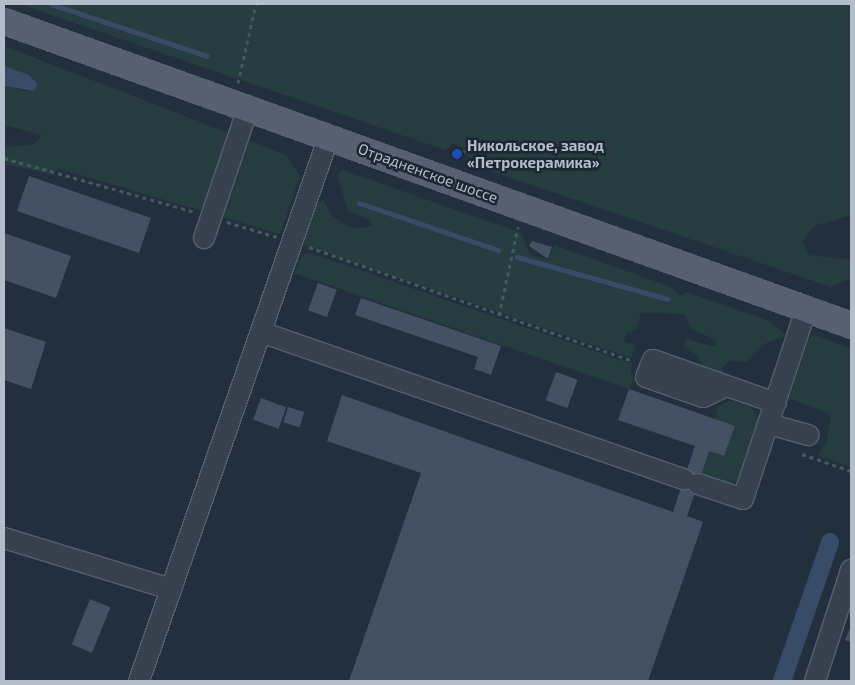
<!DOCTYPE html>
<meta charset="utf-8">
<style>
body{margin:0}
#map{position:relative;width:855px;height:685px;overflow:hidden;background:#242f3e;font-family:"Exo 2",sans-serif}
div>[style]{position:absolute}
.green>*{inset:0;background:#263c3f}
.water>*{inset:0;background:#394c67}
.stream>*{height:5px;margin:-2.5px;padding:0 2.5px;transform-origin:2.5px;border-radius:2.5px;background:#394c67}
.canal>*{height:18px;margin:-9px;padding:0 9px;transform-origin:9px;border-radius:9px;background:#394c67}
.building>*{inset:0;background:#455162;transform-origin:0 0}
.path>*{height:3px;margin-top:-1.5px;transform-origin:0;background:repeating-linear-gradient(90deg,#44595c 0 4px,transparent 0 8px)}
.roads{filter:drop-shadow(1px 0 #565f6c) drop-shadow(-1px 0 #565f6c) drop-shadow(0 1px #565f6c) drop-shadow(0 -1px #565f6c)}
.minor>*{height:20px;margin:-10px;padding:0 10px;transform-origin:10px;border-radius:10px;background:#38414e}
.major>*{height:25px;margin:-12.5px;padding:0 12.5px;transform-origin:12.5px;border-radius:12.5px;background:#56606e}
.dots>*{width:14px;height:14px;translate:-50% -50%;box-sizing:border-box;border:2px solid #1d2633;border-radius:50%}
span{translate:-50% -50%;white-space:nowrap;text-align:center;line-height:1.15;-webkit-text-stroke:5px #1d2633;paint-order:stroke}
.poi-label{font-size:15px;color:#b4bcc9;font-weight:700}
.left{translate:0 -50%;text-align:left}
.street-label{font-size:15px;color:#b4bcc9}
.frame{position:absolute;inset:0;border:5px solid #b4bcc9;pointer-events:none}
</style>
<div id="map">
<div class="green">
<div style="clip-path:polygon(19px 4px,851px 4px,851px 215px,814px 226px,803px 241px,809px 255px,851px 260px,851px 278px,831px 287px,493px 172px,472px 163px,466px 155px,468px 150px,453px 144px,445px 150px)"></div>
<div style="clip-path:polygon(4px 46px,286px 155px,300px 176px,280px 234px,60px 169px,50px 174px,4px 164px,4px 147px,34px 144px,42px 135px,4px 125px,4px 86px,28px 91px,30px 80px,27px 74px,4px 66px)"></div>
<div style="clip-path:polygon(342px 170px,522px 233px,529px 254px,549px 261px,554px 245px,671px 287px,680px 295px,687px 292px,769px 321px,787px 336px,766px 343px,747px 362px,730px 361px,722px 367px,725px 378px,704px 369px,697px 355px,683px 347px,686px 339px,716px 347px,716px 340px,691px 329px,684px 314px,641px 313px,636px 330px,626px 333px,624px 342px,636px 345px,631px 358px,301px 244px,315px 205px,323px 200px,332px 216px,353px 229px,372px 226px,370px 220px,348px 211px,337px 175px)"></div>
<div style="clip-path:polygon(310px 253px,632px 364px,631px 374px,636px 378px,629px 389px,294px 273px,302px 256px)"></div>
<div style="clip-path:polygon(814px 335px,851px 349px,851px 467px,817px 456px,826px 444px,831px 414px,788px 398px,786px 393px,806px 339px)"></div>
<div style="clip-path:polygon(732px 400px,750px 405px,761px 424px,743px 475px,732px 484px,699px 480px,709px 451px,724px 456px,735px 426px,715px 419px,718px 407px)"></div>
</div>
<div class="water">
<div style="clip-path:polygon(4px 66px,27px 74px,37px 83px,35px 91px,4px 86px)"></div>
</div>
<div class="stream">
<div style="left:51px;top:4px;width:164px;rotate:18.4deg"></div>
<div style="left:359px;top:203px;width:147px;rotate:18.7deg"></div>
<div style="left:517px;top:257px;width:156px;rotate:15.6deg"></div>
</div>
<div class="canal">
<div style="left:782px;top:681px;width:147px;rotate:-70.9deg"></div>
</div>
<div class="building">
<div style="left:456px;top:147px;width:11px;height:3px;rotate:22deg"></div>
<div style="left:29px;top:176px;width:129px;height:37px;rotate:19deg"></div>
<div style="clip-path:polygon(4px 233px,71px 256px,56px 298px,4px 280px)"></div>
<div style="clip-path:polygon(532px 241px,552px 247px,548px 259px,529px 246px)"></div>
<div style="left:318px;top:283px;width:20px;height:29px;rotate:20deg"></div>
<div style="clip-path:polygon(361px 298px,501px 346px,491px 375px,474px 369px,478px 357px,355px 315px)"></div>
<div style="clip-path:polygon(4px 328px,46px 342px,31px 389px,4px 380px)"></div>
<div style="left:556px;top:372px;width:23px;height:30px;rotate:20deg"></div>
<div style="clip-path:polygon(629px 389px,735px 426px,724px 456px,709px 451px,698px 484px,687px 516px,703px 522px,648px 681px,349px 681px,421px 473px,327px 441px,342px 395px,673px 512px,695px 446px,618px 420px)"></div>
<div style="left:261px;top:398px;width:27px;height:23px;rotate:20deg"></div>
<div style="left:288px;top:407px;width:17px;height:16px;rotate:17deg"></div>
<div style="left:90px;top:599px;width:22px;height:49px;rotate:22deg"></div>
<div style="clip-path:polygon(851px 626px,851px 642px,845px 640px)"></div>
</div>
<div class="path">
<div style="left:238px;top:83px;width:81px;rotate:-77.2deg"></div>
<div style="left:4px;top:158px;width:198px;rotate:15.8deg"></div>
<div style="left:227px;top:222px;width:52px;rotate:16.7deg"></div>
<div style="left:309px;top:247px;width:343px;rotate:19.4deg"></div>
<div style="left:499px;top:315px;width:90px;rotate:-77.8deg"></div>
<div style="left:802px;top:454px;width:52px;rotate:19.1deg"></div>
</div>
<div class="roads">
<div class="minor">
<div style="left:204px;top:238px;width:137px;rotate:-71.3deg"></div>
<div style="left:261px;top:332px;width:448px;rotate:19.2deg"></div>
<div style="left:726px;top:386px;width:25px;rotate:154deg"></div>
<div style="left:703px;top:397px;width:60px;rotate:-160.7deg"></div>
<div style="left:646px;top:377px;width:18px;rotate:-68deg"></div>
<div style="left:653px;top:360px;width:130px;rotate:19.3deg"></div>
<div style="left:769px;top:424px;width:41px;rotate:15.8deg"></div>
<div style="left:698px;top:484px;width:47px;rotate:18.4deg"></div>
<div style="left:743px;top:499px;width:199px;rotate:-71.6deg"></div>
<div style="left:4px;top:538px;width:175px;rotate:17deg"></div>
<div style="left:139px;top:681px;width:577px;rotate:-70.78deg"></div>
<div style="left:815px;top:681px;width:117px;rotate:-72deg"></div>
</div>
<div class="major">
<div style="left:4px;top:21px;width:900px;rotate:19.74deg"></div>
</div>
</div>
<div class="dots">
<div style="left:457px;top:154px;background:#1a4fb4"></div>
</div>
<div class="poi-label">
<span class="left" style="left:467px;top:154px">Никольское, завод<br>«Петрокерамика»</span>
</div>
<div class="street-label">
<span style="left:428px;top:173px;rotate:20deg">Отрадненское шоссе</span>
</div>
<div class="frame"></div>
</div>
